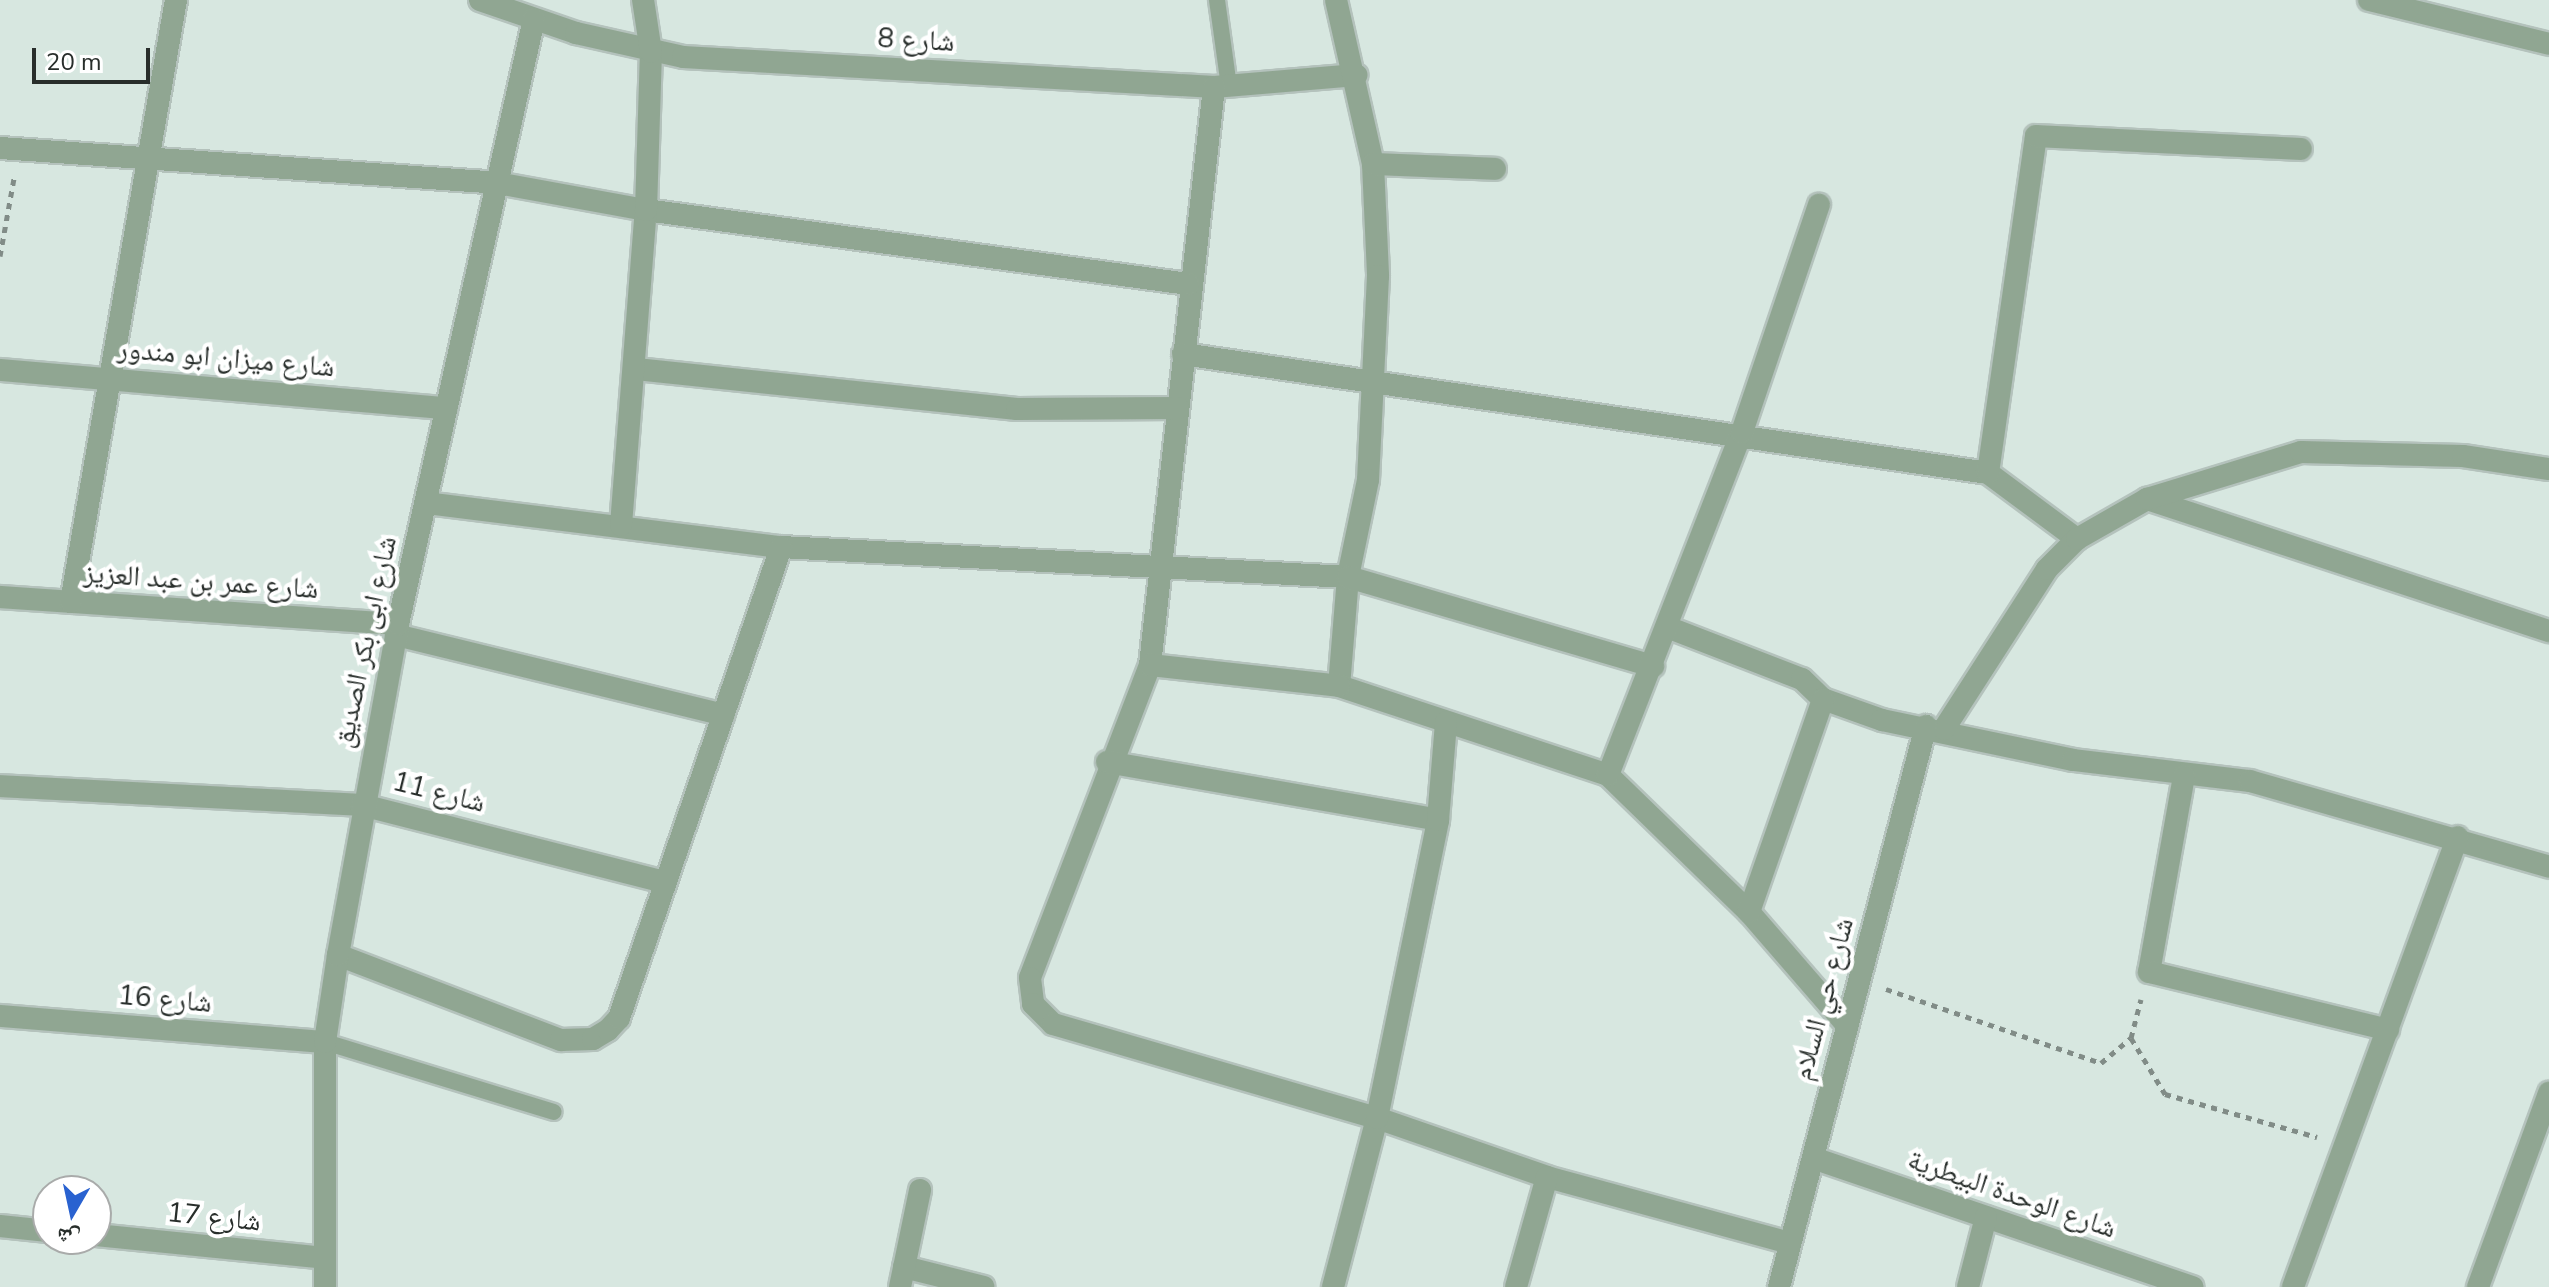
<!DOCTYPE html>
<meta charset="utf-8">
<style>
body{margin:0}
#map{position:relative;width:2549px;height:1287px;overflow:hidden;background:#d7e7e0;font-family:"Nunito Sans","Noto Naskh Arabic",sans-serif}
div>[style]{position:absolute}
.path>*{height:5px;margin-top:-2.5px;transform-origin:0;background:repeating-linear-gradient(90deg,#818c87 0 6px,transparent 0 12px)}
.roads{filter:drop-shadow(2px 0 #b4c2bc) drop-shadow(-2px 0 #b4c2bc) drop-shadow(0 2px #b4c2bc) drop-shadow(0 -2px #b4c2bc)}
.service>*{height:16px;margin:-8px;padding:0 8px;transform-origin:8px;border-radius:8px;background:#90a692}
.minor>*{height:22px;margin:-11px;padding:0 11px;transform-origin:11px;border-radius:11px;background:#90a692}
span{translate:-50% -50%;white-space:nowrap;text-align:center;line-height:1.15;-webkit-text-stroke:8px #fff;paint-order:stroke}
.street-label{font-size:28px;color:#282e2b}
.north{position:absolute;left:32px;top:1175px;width:80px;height:80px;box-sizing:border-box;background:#fff;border:2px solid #a9abaa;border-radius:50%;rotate:189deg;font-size:22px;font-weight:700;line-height:32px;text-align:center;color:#282e2b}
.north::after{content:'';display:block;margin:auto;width:28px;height:36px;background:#2962d0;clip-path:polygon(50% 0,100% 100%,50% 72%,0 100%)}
.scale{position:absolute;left:32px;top:48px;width:118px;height:36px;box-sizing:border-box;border:4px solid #282e2b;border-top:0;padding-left:10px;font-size:24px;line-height:28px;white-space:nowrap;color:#282e2b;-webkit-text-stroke:6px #fff;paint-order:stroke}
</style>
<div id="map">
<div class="path">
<div style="left:0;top:256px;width:79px;rotate:-79.8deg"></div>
<div style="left:1886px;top:989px;width:227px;rotate:19deg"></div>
<div style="left:2101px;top:1063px;width:39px;rotate:-40deg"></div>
<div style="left:2131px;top:1038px;width:40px;rotate:-75.6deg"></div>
<div style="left:2131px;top:1038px;width:66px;rotate:58.7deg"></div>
<div style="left:2165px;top:1094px;width:158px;rotate:15.8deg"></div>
</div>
<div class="roads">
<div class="service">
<div style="left:1217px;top:0;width:87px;rotate:82.1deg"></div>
<div style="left:325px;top:1042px;width:239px;rotate:17deg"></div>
</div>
<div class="minor">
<div style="left:480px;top:0;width:102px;rotate:19deg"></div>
<div style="left:576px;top:33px;width:110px;rotate:12.6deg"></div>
<div style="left:683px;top:57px;width:532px;rotate:3.23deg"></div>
<div style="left:1214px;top:87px;width:143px;rotate:-4.8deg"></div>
<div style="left:1336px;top:0;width:168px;rotate:77.3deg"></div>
<div style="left:1373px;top:164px;width:112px;rotate:87.4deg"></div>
<div style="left:1378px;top:276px;width:204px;rotate:92.8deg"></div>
<div style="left:1368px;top:480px;width:99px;rotate:101.7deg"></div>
<div style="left:1348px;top:577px;width:109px;rotate:94.7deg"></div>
<div style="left:1339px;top:686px;width:283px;rotate:18.3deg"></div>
<div style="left:1608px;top:775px;width:197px;rotate:44.2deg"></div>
<div style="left:1749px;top:912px;width:150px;rotate:49.1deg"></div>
<div style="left:2369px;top:0;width:185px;rotate:13.7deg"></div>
<div style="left:1214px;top:87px;width:582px;rotate:96.32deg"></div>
<div style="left:1150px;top:665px;width:335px;rotate:111deg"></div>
<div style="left:1030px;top:978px;width:26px;rotate:83deg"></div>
<div style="left:1033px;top:1004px;width:28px;rotate:45deg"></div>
<div style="left:1053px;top:1024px;width:337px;rotate:16.2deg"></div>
<div style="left:1377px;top:1118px;width:180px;rotate:19.1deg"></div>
<div style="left:1547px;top:1177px;width:252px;rotate:15.2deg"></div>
<div style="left:0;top:148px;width:498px;rotate:4deg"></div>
<div style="left:497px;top:183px;width:151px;rotate:10.3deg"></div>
<div style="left:646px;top:210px;width:547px;rotate:7.77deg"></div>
<div style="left:1373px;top:164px;width:122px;rotate:2.3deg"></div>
<div style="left:1183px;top:354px;width:814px;rotate:8.41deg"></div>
<div style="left:1988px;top:473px;width:111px;rotate:36.6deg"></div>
<div style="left:636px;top:369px;width:383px;rotate:6deg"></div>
<div style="left:1017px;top:409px;width:161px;rotate:-0.4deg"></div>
<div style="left:0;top:370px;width:448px;rotate:4.9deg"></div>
<div style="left:1988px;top:473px;width:340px;rotate:-81.9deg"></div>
<div style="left:2036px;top:136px;width:265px;rotate:2.8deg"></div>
<div style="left:2147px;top:499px;width:423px;rotate:18.2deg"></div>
<div style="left:426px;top:503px;width:358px;rotate:7.1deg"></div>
<div style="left:781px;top:547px;width:568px;rotate:3.03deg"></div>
<div style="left:1348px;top:577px;width:318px;rotate:16.3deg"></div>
<div style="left:621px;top:525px;width:316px;rotate:-85.5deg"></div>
<div style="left:646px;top:210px;width:158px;rotate:-88.2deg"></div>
<div style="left:651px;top:52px;width:53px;rotate:-98.7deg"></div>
<div style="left:0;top:597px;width:399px;rotate:3.9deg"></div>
<div style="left:71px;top:602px;width:611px;rotate:-80.11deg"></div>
<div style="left:1667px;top:627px;width:145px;rotate:21.1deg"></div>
<div style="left:1802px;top:679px;width:29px;rotate:44deg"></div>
<div style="left:1823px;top:699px;width:63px;rotate:19.6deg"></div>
<div style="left:1882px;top:720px;width:195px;rotate:11.8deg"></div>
<div style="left:2073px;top:760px;width:178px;rotate:6.8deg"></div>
<div style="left:2250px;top:781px;width:311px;rotate:16deg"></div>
<div style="left:396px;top:635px;width:337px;rotate:13.7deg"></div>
<div style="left:1150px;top:665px;width:190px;rotate:6.3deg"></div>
<div style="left:1944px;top:729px;width:190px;rotate:-57.2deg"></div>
<div style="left:2047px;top:569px;width:42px;rotate:-45deg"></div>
<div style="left:2077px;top:539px;width:81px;rotate:-29.7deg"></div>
<div style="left:2147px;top:499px;width:161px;rotate:-17deg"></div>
<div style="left:2301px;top:452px;width:162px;rotate:1.4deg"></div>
<div style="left:2463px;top:456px;width:87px;rotate:8.6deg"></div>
<div style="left:1107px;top:762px;width:336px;rotate:9.9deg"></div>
<div style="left:1608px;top:775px;width:368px;rotate:-68.7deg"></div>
<div style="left:1742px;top:432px;width:240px;rotate:-71.3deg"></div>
<div style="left:2184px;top:776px;width:199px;rotate:100.1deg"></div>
<div style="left:2149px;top:972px;width:246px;rotate:13.6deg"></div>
<div style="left:0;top:786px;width:362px;rotate:3deg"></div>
<div style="left:362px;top:805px;width:313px;rotate:14.3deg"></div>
<div style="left:1749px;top:912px;width:225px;rotate:-70.8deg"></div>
<div style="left:338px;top:955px;width:239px;rotate:20.9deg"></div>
<div style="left:561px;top:1040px;width:32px;rotate:-2deg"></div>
<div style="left:593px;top:1039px;width:17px;rotate:-31deg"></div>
<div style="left:608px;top:1030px;width:16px;rotate:-47deg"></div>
<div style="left:619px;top:1018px;width:498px;rotate:-71deg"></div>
<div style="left:0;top:1016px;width:326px;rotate:4.6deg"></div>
<div style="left:1813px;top:1158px;width:401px;rotate:18.8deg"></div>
<div style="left:0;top:1226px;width:48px;rotate:5.9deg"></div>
<div style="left:96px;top:1235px;width:230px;rotate:5.7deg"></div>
<div style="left:904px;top:1267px;width:82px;rotate:14deg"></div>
<div style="left:325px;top:1287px;width:245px;rotate:-90deg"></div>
<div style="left:325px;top:1042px;width:88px;rotate:-81.5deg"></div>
<div style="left:338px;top:955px;width:336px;rotate:-79.7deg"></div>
<div style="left:398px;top:624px;width:620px;rotate:-77.33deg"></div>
<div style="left:900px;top:1287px;width:99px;rotate:-78.3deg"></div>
<div style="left:1333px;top:1287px;width:175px;rotate:-75.4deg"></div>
<div style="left:1377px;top:1118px;width:304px;rotate:-78.4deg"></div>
<div style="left:1438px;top:820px;width:98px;rotate:-85.3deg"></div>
<div style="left:1516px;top:1287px;width:114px;rotate:-74.3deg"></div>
<div style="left:1779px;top:1287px;width:580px;rotate:-75.32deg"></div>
<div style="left:1968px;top:1287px;width:72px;rotate:-75.6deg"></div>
<div style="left:2293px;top:1287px;width:479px;rotate:-69.9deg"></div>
<div style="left:2478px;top:1287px;width:207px;rotate:-69.9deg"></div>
</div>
</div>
<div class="street-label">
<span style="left:916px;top:40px;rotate:3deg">شارع 8</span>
<span style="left:226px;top:358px;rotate:5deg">شارع ميزان ابو مندور</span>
<span style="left:201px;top:581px;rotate:4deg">شارع عمر بن عبد العزيز</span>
<span style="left:365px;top:642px;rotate:-78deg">شارع ابى بكر الصديق</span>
<span style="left:439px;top:792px;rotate:14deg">شارع 11</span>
<span style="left:165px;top:999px;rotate:5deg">شارع 16</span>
<span style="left:1823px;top:999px;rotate:-75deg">شارع حي السلام</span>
<span style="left:2012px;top:1194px;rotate:19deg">شارع الوحدة البيطرية</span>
<span style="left:214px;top:1217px;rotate:6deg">شارع 17</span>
</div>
<div class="north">ش</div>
<div class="scale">20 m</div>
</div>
